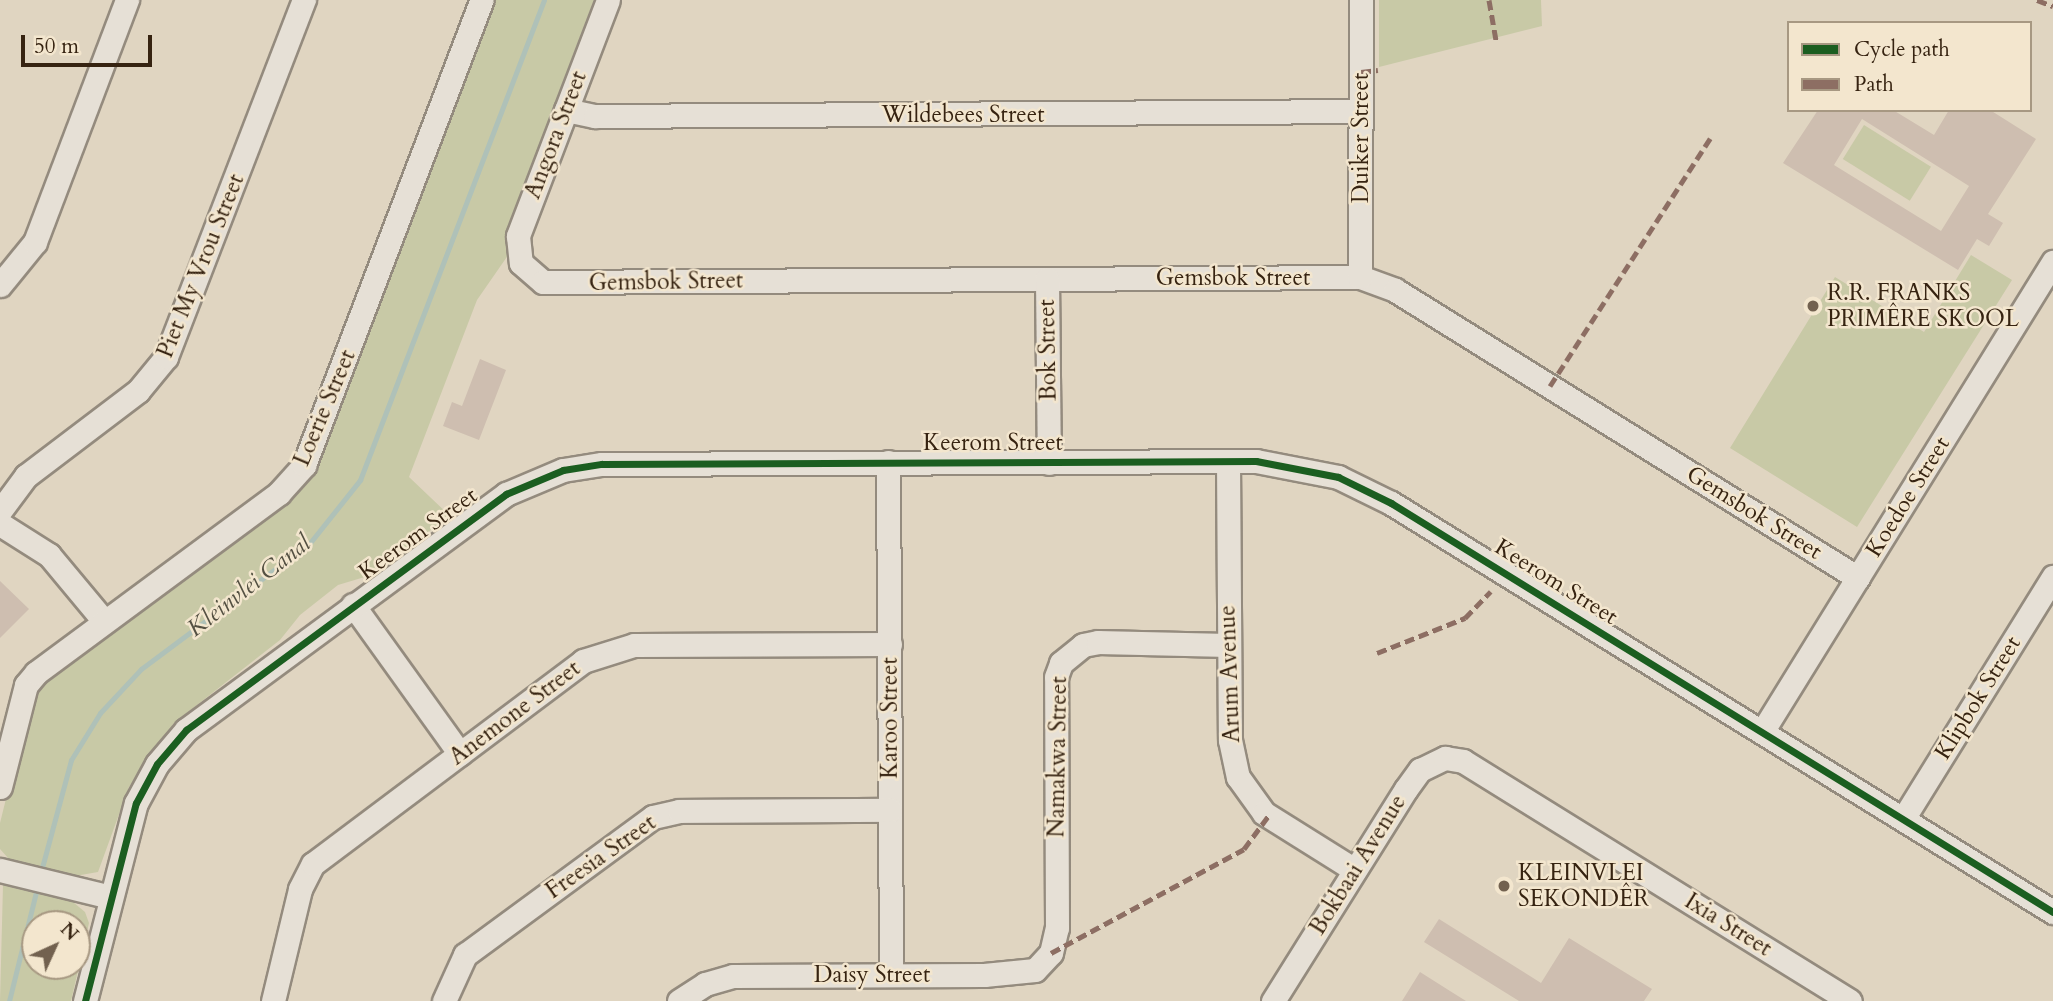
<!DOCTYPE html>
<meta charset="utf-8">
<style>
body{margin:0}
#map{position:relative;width:2053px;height:1001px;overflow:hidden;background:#e0d5c1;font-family:Cardo,serif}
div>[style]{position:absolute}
.green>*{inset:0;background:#c8c9a6;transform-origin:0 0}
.stream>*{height:5px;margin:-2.5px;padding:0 2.5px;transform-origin:2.5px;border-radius:2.5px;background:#afc1b8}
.building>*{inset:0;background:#cebeb0}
.roads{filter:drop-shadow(2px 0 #948b7e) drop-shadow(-2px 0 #948b7e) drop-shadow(0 2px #948b7e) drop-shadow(0 -2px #948b7e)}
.minor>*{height:23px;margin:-11.5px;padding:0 11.5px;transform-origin:11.5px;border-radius:11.5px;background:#e6e0d6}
.quiet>*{height:5px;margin-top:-2.5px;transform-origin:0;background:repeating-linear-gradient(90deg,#8d6e63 0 10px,transparent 0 15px)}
.cycleway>*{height:7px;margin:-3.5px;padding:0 3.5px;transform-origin:3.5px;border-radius:3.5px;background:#1b5e20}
.dots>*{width:19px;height:19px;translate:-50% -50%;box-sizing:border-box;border:4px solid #f3e6ce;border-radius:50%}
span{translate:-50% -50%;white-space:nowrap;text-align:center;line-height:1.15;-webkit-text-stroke:5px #f3e6ce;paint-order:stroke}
.street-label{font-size:23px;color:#362311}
.poi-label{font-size:23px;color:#362311}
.left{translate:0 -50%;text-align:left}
.water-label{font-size:24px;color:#545042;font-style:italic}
.legend{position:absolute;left:1787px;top:21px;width:245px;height:91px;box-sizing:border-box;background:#f3e6ce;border:2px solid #a79882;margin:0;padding:9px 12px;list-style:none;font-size:21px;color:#362311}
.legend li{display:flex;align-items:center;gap:14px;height:35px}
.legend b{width:35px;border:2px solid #a79882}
.north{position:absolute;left:21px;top:910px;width:70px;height:70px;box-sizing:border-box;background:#f3e6ce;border:2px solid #a79882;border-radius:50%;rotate:45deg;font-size:19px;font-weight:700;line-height:28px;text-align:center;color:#362311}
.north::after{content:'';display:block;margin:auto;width:24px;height:32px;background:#72614f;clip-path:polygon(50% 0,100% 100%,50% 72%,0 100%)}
.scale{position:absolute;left:21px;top:35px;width:131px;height:32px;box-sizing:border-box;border:4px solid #362311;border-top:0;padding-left:9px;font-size:21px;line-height:24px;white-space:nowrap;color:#362311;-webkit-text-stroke:5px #f3e6ce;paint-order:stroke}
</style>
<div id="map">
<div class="green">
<div style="clip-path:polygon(489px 0,594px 0,506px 232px,512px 236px,511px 251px,477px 300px,409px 477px,450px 516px,368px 576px,338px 585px,300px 615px,280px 640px,174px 723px,129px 787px,98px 872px,75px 876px,9px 859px,0 849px,0 823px,31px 698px,41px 678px,284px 498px)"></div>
<div style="clip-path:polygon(1379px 0,1541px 0,1542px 26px,1379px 67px)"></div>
<div style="left:1864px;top:125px;width:79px;height:40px;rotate:32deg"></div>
<div style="clip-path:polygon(1971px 255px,2012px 280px,1857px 527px,1730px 448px,1835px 277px,1924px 332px)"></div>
<div style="clip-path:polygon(evenodd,3px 885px,73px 902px,85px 912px,89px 923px,71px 1001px,0 1001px,3px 885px,35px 924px,77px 924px,77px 966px,35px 966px,35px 924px)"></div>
</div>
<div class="stream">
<div style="left:40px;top:875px;width:119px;rotate:-74.9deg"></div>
<div style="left:71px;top:760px;width:55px;rotate:-58.3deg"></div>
<div style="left:100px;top:713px;width:60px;rotate:-47deg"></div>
<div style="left:141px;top:669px;width:209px;rotate:-36.7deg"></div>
<div style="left:309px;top:544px;width:82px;rotate:-51.4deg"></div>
<div style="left:360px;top:480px;width:514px;rotate:-69.03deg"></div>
<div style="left:9px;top:1001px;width:121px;rotate:-76.1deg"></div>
</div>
<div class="building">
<div style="clip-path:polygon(evenodd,1818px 110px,1893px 110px,1934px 135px,1949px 110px,1990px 110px,2036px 139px,1988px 214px,2003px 223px,1989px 246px,1977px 239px,1958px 270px,1783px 163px,1818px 110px,1862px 119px,1969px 186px,1941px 231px,1834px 165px,1862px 119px)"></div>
<div style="clip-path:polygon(480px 359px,506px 370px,479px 440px,443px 426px,452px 402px,462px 406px)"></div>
<div style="clip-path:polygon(0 581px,29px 609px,0 638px)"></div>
<div style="clip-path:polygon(1439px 919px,1541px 983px,1569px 938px,1652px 989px,1644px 1001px,1519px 1001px,1424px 942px)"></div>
<div style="clip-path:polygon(1420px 972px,1450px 991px,1466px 1001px,1402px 1001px)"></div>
</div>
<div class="roads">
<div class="minor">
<div style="left:608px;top:0;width:253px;rotate:110.9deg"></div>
<div style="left:518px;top:236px;width:27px;rotate:84deg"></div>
<div style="left:521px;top:263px;width:29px;rotate:41deg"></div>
<div style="left:543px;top:282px;width:817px;rotate:-0.35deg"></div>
<div style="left:1360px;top:277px;width:37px;rotate:20deg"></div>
<div style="left:1395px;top:290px;width:545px;rotate:31.88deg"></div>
<div style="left:566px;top:110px;width:30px;rotate:12deg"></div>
<div style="left:595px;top:116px;width:766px;rotate:-0.37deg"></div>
<div style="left:1360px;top:277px;width:277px;rotate:-89.8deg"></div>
<div style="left:1047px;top:279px;width:184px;rotate:89.4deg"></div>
<div style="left:0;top:285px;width:55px;rotate:-50.9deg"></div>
<div style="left:35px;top:242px;width:259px;rotate:-69.2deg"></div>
<div style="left:1228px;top:461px;width:279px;rotate:89.6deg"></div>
<div style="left:1230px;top:740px;width:38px;rotate:78deg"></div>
<div style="left:1238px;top:777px;width:44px;rotate:54.2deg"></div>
<div style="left:1264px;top:813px;width:107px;rotate:32.1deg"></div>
<div style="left:888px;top:462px;width:512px;rotate:89.66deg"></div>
<div style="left:0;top:511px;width:44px;rotate:-53.4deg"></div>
<div style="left:26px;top:476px;width:141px;rotate:-37.2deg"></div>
<div style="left:138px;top:391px;width:44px;rotate:-50.5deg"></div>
<div style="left:166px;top:357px;width:383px;rotate:-68.9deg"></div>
<div style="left:0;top:524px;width:58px;rotate:32.3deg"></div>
<div style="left:49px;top:555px;width:86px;rotate:50.2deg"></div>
<div style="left:353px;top:605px;width:183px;rotate:54.3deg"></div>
<div style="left:1762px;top:732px;width:553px;rotate:-58.24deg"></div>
<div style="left:0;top:787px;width:105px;rotate:-75.7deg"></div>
<div style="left:26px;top:685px;width:16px;rotate:-50deg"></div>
<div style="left:36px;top:673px;width:302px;rotate:-36.5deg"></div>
<div style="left:279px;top:493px;width:38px;rotate:-48deg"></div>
<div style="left:304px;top:465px;width:498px;rotate:-69.1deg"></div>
<div style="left:1903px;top:819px;width:285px;rotate:-58.2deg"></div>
<div style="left:0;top:870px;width:114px;rotate:13.7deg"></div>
<div style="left:85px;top:1001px;width:204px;rotate:-75.6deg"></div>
<div style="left:136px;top:803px;width:44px;rotate:-61.7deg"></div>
<div style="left:157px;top:764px;width:45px;rotate:-49.5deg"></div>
<div style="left:186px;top:730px;width:398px;rotate:-36.4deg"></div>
<div style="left:506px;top:494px;width:62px;rotate:-22.8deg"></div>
<div style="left:563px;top:470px;width:39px;rotate:-9deg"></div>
<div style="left:602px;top:464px;width:654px;rotate:-0.26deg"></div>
<div style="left:1256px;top:461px;width:84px;rotate:11deg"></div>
<div style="left:1338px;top:477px;width:59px;rotate:26.1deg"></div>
<div style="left:1391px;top:503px;width:778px;rotate:31.71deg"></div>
<div style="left:273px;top:1001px;width:115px;rotate:-76.4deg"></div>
<div style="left:300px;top:889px;width:28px;rotate:-63deg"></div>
<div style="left:313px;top:864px;width:338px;rotate:-36.9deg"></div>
<div style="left:583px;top:661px;width:53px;rotate:-17.4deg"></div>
<div style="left:634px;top:645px;width:256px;rotate:-0.2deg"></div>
<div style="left:444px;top:1001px;width:51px;rotate:-65.5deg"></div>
<div style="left:465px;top:955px;width:233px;rotate:-36.3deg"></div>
<div style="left:653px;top:817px;width:27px;rotate:-13deg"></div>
<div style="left:679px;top:811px;width:211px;rotate:-0.3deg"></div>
<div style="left:679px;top:1001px;width:31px;rotate:-33deg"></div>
<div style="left:705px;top:984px;width:29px;rotate:-16deg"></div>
<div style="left:733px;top:976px;width:251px;rotate:-0.2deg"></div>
<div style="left:984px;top:975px;width:51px;rotate:-5.6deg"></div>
<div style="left:1035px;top:970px;width:23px;rotate:-47deg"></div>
<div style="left:1051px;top:953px;width:26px;rotate:-77deg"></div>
<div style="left:1057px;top:928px;width:251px;rotate:-90.2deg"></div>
<div style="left:1056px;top:677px;width:15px;rotate:-70deg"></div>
<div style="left:1061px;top:663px;width:28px;rotate:-39deg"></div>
<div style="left:1083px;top:645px;width:15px;rotate:-11deg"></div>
<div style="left:1098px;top:642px;width:130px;rotate:1.3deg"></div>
<div style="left:1273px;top:1001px;width:250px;rotate:-57.9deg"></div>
<div style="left:1406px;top:789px;width:24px;rotate:-54deg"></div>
<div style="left:1420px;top:770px;width:28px;rotate:-26deg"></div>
<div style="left:1445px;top:758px;width:18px;rotate:9deg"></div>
<div style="left:1463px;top:761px;width:455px;rotate:31.8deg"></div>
</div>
</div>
<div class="quiet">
<div style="left:1489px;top:0;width:41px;rotate:80.1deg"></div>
<div style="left:2037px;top:0;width:17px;rotate:21deg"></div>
<div style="left:1361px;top:72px;width:17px;rotate:-7deg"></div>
<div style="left:1550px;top:386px;width:297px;rotate:-57.1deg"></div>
<div style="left:1377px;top:653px;width:95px;rotate:-21.7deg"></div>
<div style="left:1465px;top:618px;width:37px;rotate:-46deg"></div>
<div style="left:1051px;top:953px;width:219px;rotate:-28.3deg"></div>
<div style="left:1244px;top:849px;width:42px;rotate:-53.7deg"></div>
</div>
<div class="cycleway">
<div style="left:85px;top:1001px;width:204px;rotate:-75.6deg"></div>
<div style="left:136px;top:803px;width:44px;rotate:-61.7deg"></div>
<div style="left:157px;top:764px;width:45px;rotate:-49.5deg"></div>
<div style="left:186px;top:730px;width:398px;rotate:-36.4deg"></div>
<div style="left:506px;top:494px;width:62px;rotate:-22.8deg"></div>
<div style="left:563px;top:470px;width:39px;rotate:-9deg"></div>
<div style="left:602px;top:464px;width:654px;rotate:-0.26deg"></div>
<div style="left:1256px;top:461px;width:84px;rotate:11deg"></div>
<div style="left:1338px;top:477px;width:59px;rotate:26.1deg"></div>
<div style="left:1391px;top:503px;width:778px;rotate:31.71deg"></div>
</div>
<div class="dots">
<div style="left:1813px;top:306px;background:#72614f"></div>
<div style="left:1504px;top:886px;background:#72614f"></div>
</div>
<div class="street-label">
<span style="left:963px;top:115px">Wildebees Street</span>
<span style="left:556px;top:135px;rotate:-69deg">Angora Street</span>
<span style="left:1361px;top:138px;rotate:-90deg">Duiker Street</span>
<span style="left:201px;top:266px;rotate:-68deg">Piet My Vrou Street</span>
<span style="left:1233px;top:278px">Gemsbok Street</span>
<span style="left:666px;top:282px;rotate:-1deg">Gemsbok Street</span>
<span style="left:1048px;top:350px;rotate:-91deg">Bok Street</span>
<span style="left:325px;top:408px;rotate:-67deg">Loerie Street</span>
<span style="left:993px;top:443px">Keerom Street</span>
<span style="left:1908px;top:497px;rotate:-58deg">Koedoe Street</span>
<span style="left:1754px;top:513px;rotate:32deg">Gemsbok Street</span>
<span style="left:418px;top:534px;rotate:-36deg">Keerom Street</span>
<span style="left:1556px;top:582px;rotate:32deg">Keerom Street</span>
<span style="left:1230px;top:674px;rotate:-92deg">Arum Avenue</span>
<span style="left:1978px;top:698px;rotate:-58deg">Klipbok Street</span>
<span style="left:515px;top:713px;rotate:-37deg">Anemone Street</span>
<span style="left:890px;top:718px;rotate:-90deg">Karoo Street</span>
<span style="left:1058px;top:757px;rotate:-89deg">Namakwa Street</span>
<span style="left:601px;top:857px;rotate:-35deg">Freesia Street</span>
<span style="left:1358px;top:865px;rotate:-58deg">Bokbaai Avenue</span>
<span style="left:1728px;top:925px;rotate:32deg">Ixia Street</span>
<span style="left:872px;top:975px">Daisy Street</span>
</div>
<div class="poi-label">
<span class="left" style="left:1827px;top:306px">R.R. FRANKS<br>PRIMÊRE SKOOL</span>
<span class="left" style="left:1518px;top:886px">KLEINVLEI<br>SEKONDÊR</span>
</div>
<div class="water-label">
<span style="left:249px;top:586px;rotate:-38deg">Kleinvlei Canal</span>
</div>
<ul class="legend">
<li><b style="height:9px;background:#1b5e20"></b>Cycle path</li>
<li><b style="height:9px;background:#8d6e63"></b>Path</li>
</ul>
<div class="north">N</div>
<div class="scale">50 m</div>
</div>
